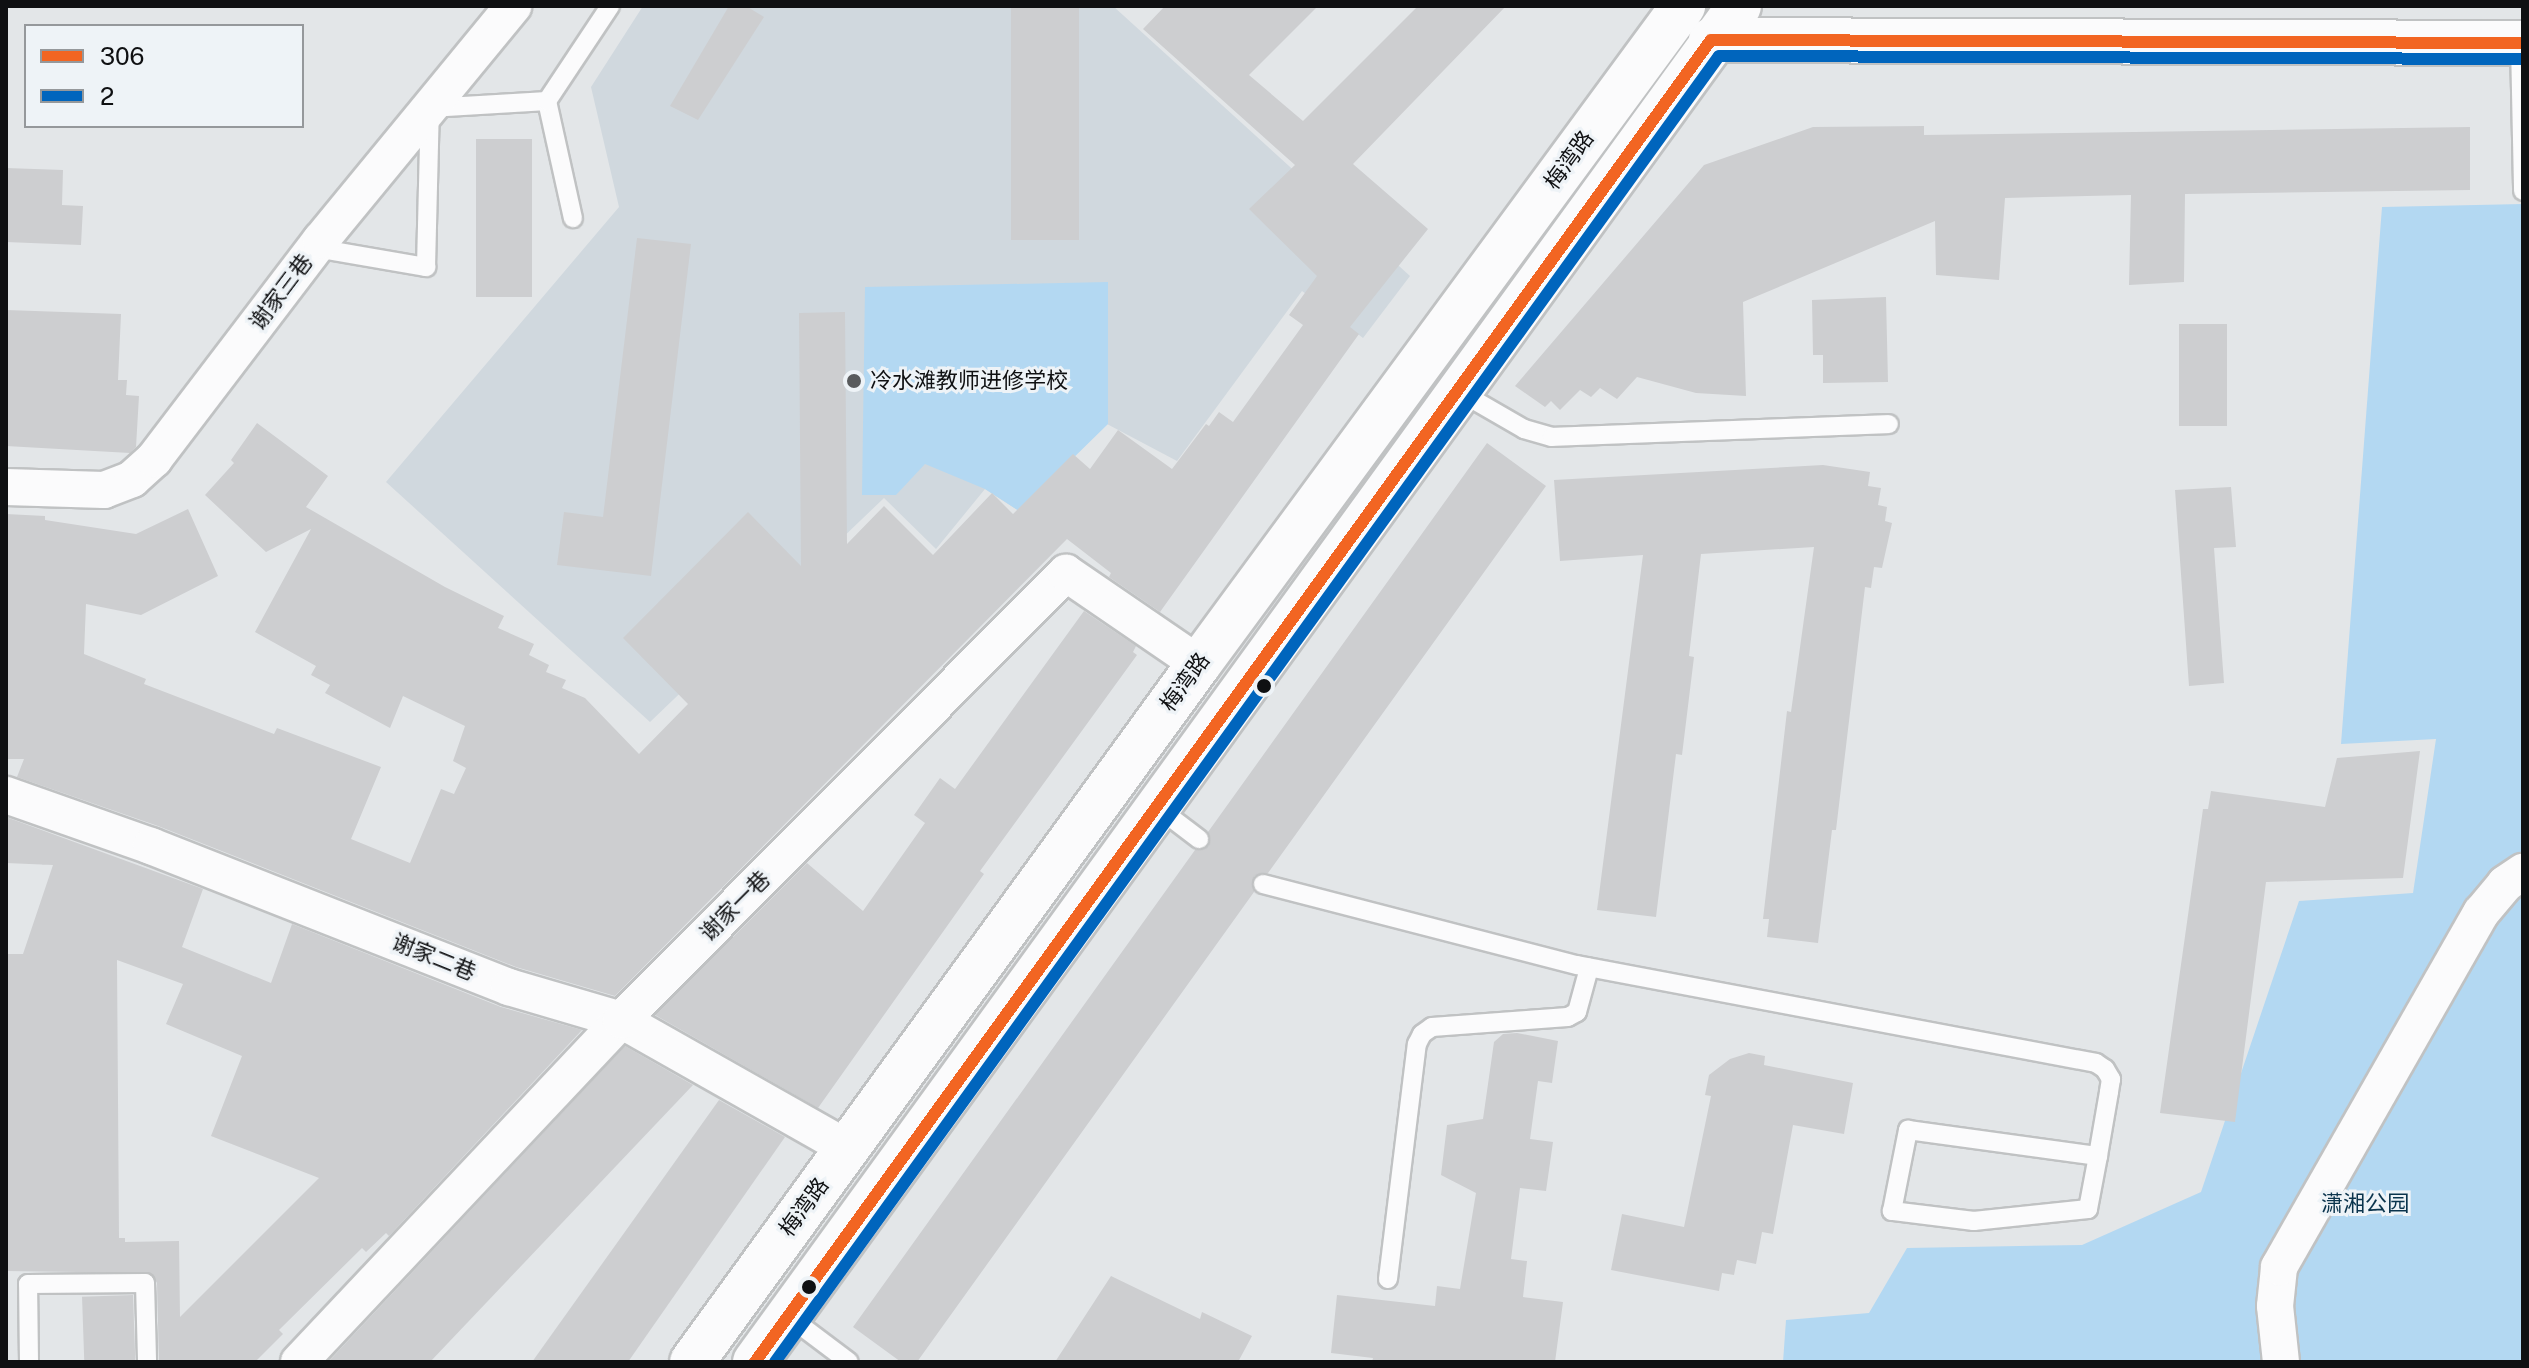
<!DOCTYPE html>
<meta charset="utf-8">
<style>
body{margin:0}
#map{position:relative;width:2529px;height:1368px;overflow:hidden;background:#e3e6e8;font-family:"Public Sans","Noto Sans SC",sans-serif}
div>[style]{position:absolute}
.built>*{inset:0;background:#d0d8de}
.green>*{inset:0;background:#b3d8f2}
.building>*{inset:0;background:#cdced0;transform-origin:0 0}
.roads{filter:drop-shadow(2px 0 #c0c2c3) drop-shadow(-2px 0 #c0c2c3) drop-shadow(0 2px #c0c2c3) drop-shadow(0 -2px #c0c2c3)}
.lane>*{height:18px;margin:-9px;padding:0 9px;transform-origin:9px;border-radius:9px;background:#fbfbfc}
.street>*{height:36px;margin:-18px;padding:0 18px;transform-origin:18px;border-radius:18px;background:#fbfbfc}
.secondary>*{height:44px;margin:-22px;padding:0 22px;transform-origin:22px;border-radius:22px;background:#fbfbfc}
.bus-1>*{height:12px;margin:-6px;padding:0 6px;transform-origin:6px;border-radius:6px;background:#f26522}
.bus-2>*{height:12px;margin:-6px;padding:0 6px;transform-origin:6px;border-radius:6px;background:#0065bd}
.dots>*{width:22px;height:22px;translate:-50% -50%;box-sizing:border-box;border:4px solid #eef3f7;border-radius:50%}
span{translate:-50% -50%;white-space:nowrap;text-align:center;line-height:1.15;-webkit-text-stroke:6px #eef3f7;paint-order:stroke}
.street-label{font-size:22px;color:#0f1012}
.poi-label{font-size:22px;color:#0f1012}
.left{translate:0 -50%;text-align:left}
.park-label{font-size:22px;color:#0a344d}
.frame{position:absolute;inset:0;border:8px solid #0f1012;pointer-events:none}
.legend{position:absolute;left:24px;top:24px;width:280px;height:104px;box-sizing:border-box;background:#eef3f7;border:2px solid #95989b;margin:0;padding:10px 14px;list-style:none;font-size:24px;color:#0f1012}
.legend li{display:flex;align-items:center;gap:16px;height:40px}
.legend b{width:40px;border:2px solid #95989b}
</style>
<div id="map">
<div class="built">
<div style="clip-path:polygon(643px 6px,1113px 6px,1410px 276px,1363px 338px,1302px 291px,1177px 461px,1107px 424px,1019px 511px,985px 489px,936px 549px,884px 498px,650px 722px,386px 482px,619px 207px,591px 87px)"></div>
</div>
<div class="green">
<div style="clip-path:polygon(2523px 204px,2523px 1362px,1783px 1362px,1786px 1320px,1869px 1313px,1907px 1248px,2082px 1245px,2201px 1192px,2299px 901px,2413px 893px,2436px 739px,2341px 744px,2382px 207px)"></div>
<div style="clip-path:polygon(1108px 282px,1108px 424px,1019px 511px,985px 489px,925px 464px,896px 495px,862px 495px,865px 287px)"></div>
</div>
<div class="building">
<div style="clip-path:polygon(729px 6px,746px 6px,764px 17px,698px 120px,670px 106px)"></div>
<div style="left:1011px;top:6px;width:68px;height:234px"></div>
<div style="clip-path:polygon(1165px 6px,1318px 6px,1249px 75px,1303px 121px,1418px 6px,1506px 6px,1353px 164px,1428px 229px,1350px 327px,1359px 334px,1160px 612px,1109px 577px,1111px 573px,1067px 539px,615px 996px,516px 967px,158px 826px,17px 777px,24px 759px,6px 759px,6px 514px,45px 516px,45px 520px,136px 534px,188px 509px,218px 576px,141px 615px,86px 604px,84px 654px,146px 679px,144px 684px,274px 734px,277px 728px,381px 767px,351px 839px,410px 863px,441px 789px,454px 794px,466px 768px,453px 761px,465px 726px,403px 696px,390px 728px,325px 693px,330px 685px,311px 675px,316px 666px,255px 632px,311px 529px,266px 552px,205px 495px,234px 463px,231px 460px,257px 423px,328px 476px,306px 507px,445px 587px,504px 616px,498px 628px,534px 644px,529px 655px,549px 665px,546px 672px,566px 680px,562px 688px,585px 698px,639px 754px,688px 704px,623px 638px,748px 512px,801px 566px,799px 313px,845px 312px,847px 544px,884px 506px,933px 555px,992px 493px,1013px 514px,1073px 454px,1090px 469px,1118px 430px,1172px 469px,1206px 424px,1209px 426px,1219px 412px,1233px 422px,1303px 325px,1289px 315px,1317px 276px,1249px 209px,1295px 165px,1143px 29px)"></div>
<div style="clip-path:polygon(1924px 126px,1924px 135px,2470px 127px,2470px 190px,2185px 194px,2184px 282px,2129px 285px,2131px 195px,2005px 198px,1999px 280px,1936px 275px,1935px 221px,1743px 302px,1746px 396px,1696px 393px,1637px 377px,1617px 399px,1600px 388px,1591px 397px,1580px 390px,1560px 410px,1551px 401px,1545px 407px,1515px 386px,1704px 165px,1813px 127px)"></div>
<div style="left:476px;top:139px;width:56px;height:158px"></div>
<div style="clip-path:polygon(6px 168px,63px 170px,62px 205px,83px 206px,81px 245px,6px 242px)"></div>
<div style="clip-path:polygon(637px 238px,691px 244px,651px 576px,557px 565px,564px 512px,603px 517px)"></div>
<div style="clip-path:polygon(1886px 297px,1888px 382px,1823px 383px,1823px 355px,1813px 355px,1812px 300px)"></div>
<div style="clip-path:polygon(6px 310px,121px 314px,118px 380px,127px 380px,126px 395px,139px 396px,136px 447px,130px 453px,6px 446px)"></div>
<div style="left:2179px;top:324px;width:48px;height:102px"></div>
<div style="clip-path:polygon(1487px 443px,1546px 486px,1268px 873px,1254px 876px,1254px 892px,917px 1362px,901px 1362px,853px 1327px,1195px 850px,1209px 846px,1208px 832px)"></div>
<div style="clip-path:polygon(1823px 465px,1870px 472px,1868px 486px,1881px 488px,1878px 505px,1887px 507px,1885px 521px,1892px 523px,1882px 568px,1874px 567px,1871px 588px,1865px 587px,1836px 830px,1832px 830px,1818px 943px,1767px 937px,1769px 919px,1763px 919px,1787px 711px,1791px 712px,1814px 547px,1701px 554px,1689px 656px,1694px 657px,1682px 755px,1676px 754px,1656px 917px,1597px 910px,1643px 555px,1560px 561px,1554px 480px)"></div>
<div style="clip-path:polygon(2231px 487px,2236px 547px,2214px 548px,2224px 683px,2189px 686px,2175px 490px)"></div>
<div style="clip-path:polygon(1084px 611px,1136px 646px,1133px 652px,1137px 655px,980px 871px,984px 874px,818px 1108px,655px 1015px,807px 863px,863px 911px,925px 823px,914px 815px,940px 778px,955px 789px)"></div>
<div style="clip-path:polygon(2420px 751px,2403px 878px,2266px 882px,2235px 1122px,2160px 1113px,2203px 809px,2208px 809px,2211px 791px,2325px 807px,2337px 758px)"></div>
<div style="clip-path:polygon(evenodd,6px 817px,203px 889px,182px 947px,271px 983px,292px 924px,501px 1007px,582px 1030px,389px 1236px,386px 1233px,366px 1252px,362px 1248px,279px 1330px,283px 1334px,255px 1362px,159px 1362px,157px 1283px,151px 1273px,6px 1271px,6px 954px,23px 954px,53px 865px,6px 863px,6px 817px,117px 960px,183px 984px,166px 1024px,242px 1056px,211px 1136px,319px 1178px,180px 1317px,179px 1241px,125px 1242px,125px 1238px,119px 1238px,117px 960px)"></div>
<div style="clip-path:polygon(1517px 1033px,1558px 1041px,1552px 1083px,1538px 1081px,1530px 1139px,1553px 1142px,1546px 1191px,1520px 1188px,1511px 1259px,1527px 1261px,1523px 1297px,1563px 1302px,1555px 1362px,1372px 1362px,1373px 1358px,1331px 1353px,1337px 1295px,1435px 1306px,1437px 1286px,1460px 1289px,1476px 1193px,1441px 1175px,1447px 1125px,1483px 1119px,1494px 1042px,1503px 1034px)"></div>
<div style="clip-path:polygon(625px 1046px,693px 1085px,430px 1362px,328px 1362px)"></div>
<div style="clip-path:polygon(1749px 1053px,1765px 1056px,1764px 1065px,1853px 1083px,1844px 1134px,1793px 1125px,1773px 1234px,1762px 1232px,1756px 1264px,1737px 1260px,1734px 1275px,1722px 1273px,1719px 1291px,1611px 1270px,1622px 1214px,1684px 1227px,1711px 1096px,1705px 1095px,1709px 1075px,1730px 1059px)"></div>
<div style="clip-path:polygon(719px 1100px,785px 1137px,628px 1362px,532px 1362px)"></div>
<div style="clip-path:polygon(1111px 1276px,1200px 1319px,1202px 1312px,1252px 1336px,1238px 1362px,1055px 1362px)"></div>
<div style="left:133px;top:1295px;width:67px;height:51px;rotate:88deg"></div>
</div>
<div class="roads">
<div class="lane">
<div style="left:2520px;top:43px;width:148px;rotate:88.8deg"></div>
<div style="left:547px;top:101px;width:120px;rotate:77.5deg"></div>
<div style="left:315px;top:248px;width:113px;rotate:9.7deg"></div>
<div style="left:426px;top:267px;width:159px;rotate:-88.6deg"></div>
<div style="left:430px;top:108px;width:117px;rotate:-3.4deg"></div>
<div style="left:547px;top:101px;width:114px;rotate:-56.4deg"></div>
<div style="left:1460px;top:392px;width:74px;rotate:30deg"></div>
<div style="left:1524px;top:429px;width:29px;rotate:16deg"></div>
<div style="left:1552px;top:437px;width:337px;rotate:-2.2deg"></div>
<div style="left:1157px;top:807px;width:53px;rotate:37.3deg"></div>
<div style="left:1263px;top:884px;width:324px;rotate:14.5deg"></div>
<div style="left:1577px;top:965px;width:528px;rotate:10.69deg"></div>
<div style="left:2096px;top:1063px;width:11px;rotate:34deg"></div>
<div style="left:2105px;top:1069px;width:12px;rotate:59deg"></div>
<div style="left:2111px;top:1079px;width:13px;rotate:99deg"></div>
<div style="left:2109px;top:1092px;width:65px;rotate:99.8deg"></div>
<div style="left:2098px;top:1156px;width:54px;rotate:100.7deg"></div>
<div style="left:2088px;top:1209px;width:115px;rotate:174deg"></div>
<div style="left:1974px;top:1221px;width:83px;rotate:-173deg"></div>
<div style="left:1892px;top:1211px;width:83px;rotate:-78.8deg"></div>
<div style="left:1908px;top:1130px;width:192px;rotate:7.8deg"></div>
<div style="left:1388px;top:1279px;width:237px;rotate:-83deg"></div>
<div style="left:1417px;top:1044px;width:11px;rotate:-63deg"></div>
<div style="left:1422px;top:1034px;width:12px;rotate:-35deg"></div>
<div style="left:1432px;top:1027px;width:136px;rotate:-4.2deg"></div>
<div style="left:1568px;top:1017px;width:10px;rotate:-29deg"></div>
<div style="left:1577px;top:1012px;width:46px;rotate:-74.7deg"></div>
<div style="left:788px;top:1316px;width:76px;rotate:37deg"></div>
<div style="left:29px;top:1362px;width:78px;rotate:-90.7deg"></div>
<div style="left:28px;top:1284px;width:117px;rotate:-0.5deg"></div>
<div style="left:145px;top:1283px;width:79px;rotate:88.5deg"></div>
</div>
<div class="street">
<div style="left:6px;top:487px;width:98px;rotate:1.8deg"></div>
<div style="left:104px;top:490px;width:30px;rotate:-21deg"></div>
<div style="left:132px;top:479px;width:30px;rotate:-42deg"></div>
<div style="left:154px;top:459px;width:275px;rotate:-52.7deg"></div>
<div style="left:321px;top:240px;width:303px;rotate:-50.6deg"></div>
<div style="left:6px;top:795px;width:154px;rotate:19.4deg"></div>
<div style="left:151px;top:846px;width:385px;rotate:21.5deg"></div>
<div style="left:509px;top:987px;width:117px;rotate:16.4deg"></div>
<div style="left:621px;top:1020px;width:260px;rotate:29.5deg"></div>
<div style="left:299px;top:1362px;width:470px;rotate:-46.7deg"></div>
<div style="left:621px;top:1020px;width:631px;rotate:-45.13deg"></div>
<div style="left:1066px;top:573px;width:161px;rotate:34.4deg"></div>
<div style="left:2281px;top:1362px;width:56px;rotate:-96.1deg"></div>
<div style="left:2275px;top:1306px;width:39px;rotate:-84deg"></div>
<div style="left:2279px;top:1267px;width:408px;rotate:-60.3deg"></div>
<div style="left:2481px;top:913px;width:38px;rotate:-50deg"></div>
<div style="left:2505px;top:884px;width:22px;rotate:-34deg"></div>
</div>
<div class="secondary">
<div style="left:1711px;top:40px;width:812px;rotate:0.21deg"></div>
<div style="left:692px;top:1362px;width:863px;rotate:-54.01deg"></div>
<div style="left:1199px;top:664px;width:817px;rotate:-53.66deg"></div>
<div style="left:755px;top:1362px;width:1675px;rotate:-54.03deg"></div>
</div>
</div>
<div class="bus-1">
<div style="left:755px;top:1362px;width:1631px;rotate:-54.13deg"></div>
<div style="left:1711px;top:40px;width:812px;rotate:0.21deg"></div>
</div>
<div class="bus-2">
<div style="left:775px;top:1362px;width:1611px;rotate:-54.14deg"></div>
<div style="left:1719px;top:56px;width:804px;rotate:0.21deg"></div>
</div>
<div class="dots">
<div style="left:854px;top:381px;background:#595b5d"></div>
<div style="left:1264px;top:686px;background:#0f1012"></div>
<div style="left:809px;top:1287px;background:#0f1012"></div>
</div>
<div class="street-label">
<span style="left:1569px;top:160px;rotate:-54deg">梅湾路</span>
<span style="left:281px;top:292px;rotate:-53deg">谢家三巷</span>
<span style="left:1185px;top:682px;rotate:-54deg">梅湾路</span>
<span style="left:735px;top:906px;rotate:-45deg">谢家一巷</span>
<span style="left:434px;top:957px;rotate:22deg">谢家二巷</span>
<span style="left:804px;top:1207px;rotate:-54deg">梅湾路</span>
</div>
<div class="poi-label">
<span class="left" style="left:870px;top:381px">冷水滩教师进修学校</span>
</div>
<div class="park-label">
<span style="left:2365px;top:1204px">潇湘公园</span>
</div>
<div class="frame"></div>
<ul class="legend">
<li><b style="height:10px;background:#f26522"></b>306</li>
<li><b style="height:10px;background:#0065bd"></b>2</li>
</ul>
</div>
